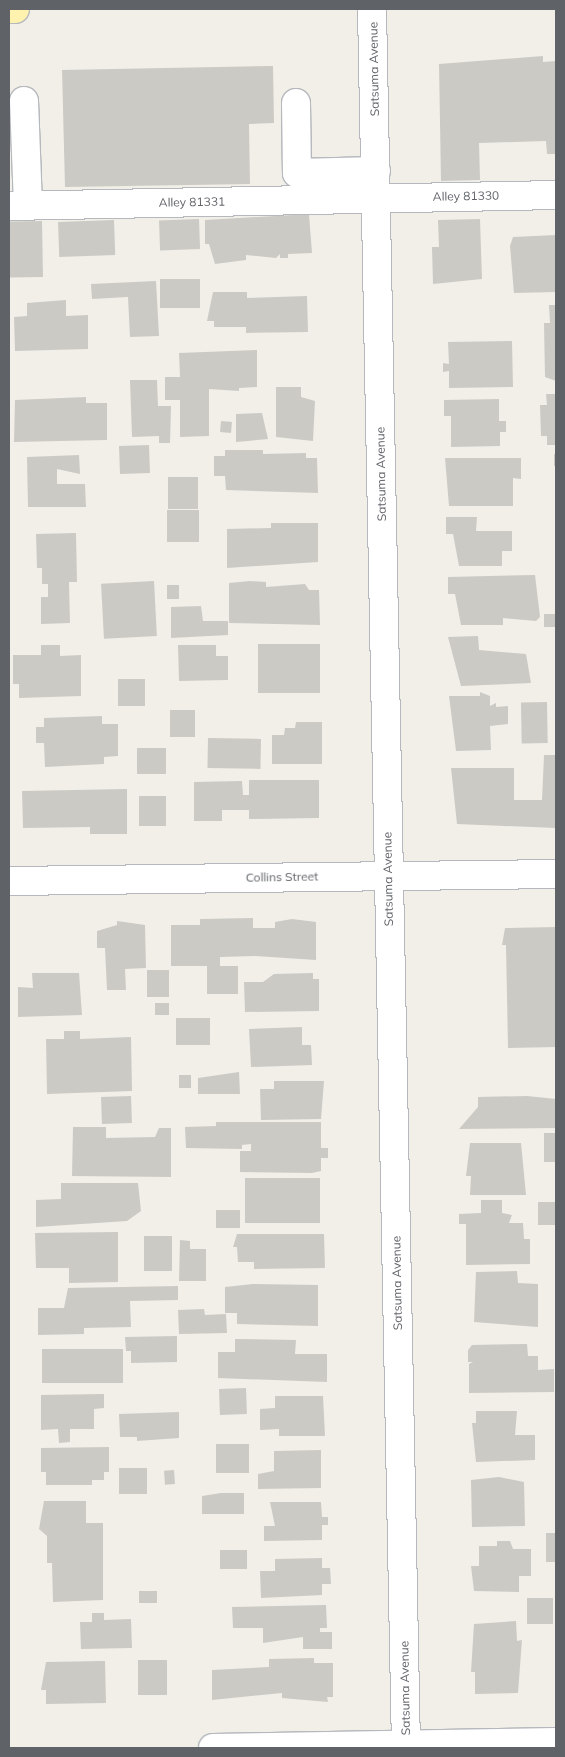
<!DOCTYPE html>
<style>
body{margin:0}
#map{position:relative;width:565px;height:1757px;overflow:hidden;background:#f1efe8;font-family:Mulish,sans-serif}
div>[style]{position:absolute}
.building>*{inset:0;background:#cccac5;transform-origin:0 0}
.roads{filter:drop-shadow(1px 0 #b5b8bc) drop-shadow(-1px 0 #b5b8bc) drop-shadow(0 1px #b5b8bc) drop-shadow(0 -1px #b5b8bc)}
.minor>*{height:28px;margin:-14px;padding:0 14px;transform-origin:14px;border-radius:14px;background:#fff}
.major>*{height:28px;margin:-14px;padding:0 14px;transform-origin:14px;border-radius:14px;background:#fff2af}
span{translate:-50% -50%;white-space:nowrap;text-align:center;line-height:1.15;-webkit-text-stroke:4.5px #fff;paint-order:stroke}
.street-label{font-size:12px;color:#5f6368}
.frame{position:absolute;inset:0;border:10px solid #5f6368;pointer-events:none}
</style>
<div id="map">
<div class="building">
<div style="clip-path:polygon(543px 56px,543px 62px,556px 61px,556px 154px,547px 154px,546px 141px,479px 143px,480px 180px,441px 181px,439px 64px)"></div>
<div style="clip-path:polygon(273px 66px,274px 123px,249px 124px,250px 184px,65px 187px,62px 70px)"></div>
<div style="clip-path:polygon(309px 214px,312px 253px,288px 254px,288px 258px,280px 258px,280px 254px,276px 258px,246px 255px,246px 260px,215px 264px,209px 244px,205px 244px,205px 220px)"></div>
<div style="left:199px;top:219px;width:30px;height:40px;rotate:88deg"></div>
<div style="clip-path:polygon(480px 219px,482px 279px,433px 284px,432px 247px,439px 247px,438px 220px)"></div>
<div style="left:114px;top:220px;width:35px;height:56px;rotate:88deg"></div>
<div style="left:42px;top:221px;width:56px;height:33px;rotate:89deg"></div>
<div style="clip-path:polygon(556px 235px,556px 292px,514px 293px,510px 246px,513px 237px)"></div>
<div style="left:160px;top:279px;width:40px;height:29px"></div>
<div style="clip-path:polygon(156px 281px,159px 336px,130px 337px,128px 297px,92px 299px,91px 284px)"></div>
<div style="clip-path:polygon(213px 292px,247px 292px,247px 298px,307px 296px,308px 332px,246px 333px,246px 327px,214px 327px,214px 321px,207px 321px)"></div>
<div style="clip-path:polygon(66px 300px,66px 316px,88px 315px,88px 349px,15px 351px,14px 317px,27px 316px,27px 303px)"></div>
<div style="clip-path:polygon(549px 305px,556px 305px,556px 381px,545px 377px,544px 323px,550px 323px)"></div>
<div style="clip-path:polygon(512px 341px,513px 387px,449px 388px,449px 371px,443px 372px,443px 363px,449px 364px,448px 342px)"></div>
<div style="clip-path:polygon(257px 350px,257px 387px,239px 388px,239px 391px,209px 389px,209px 436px,180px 437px,180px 400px,165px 400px,165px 377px,180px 377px,179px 353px)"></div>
<div style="clip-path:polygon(130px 380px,157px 380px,158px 406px,171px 406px,170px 443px,159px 443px,159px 436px,132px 437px)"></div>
<div style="clip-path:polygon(276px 387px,301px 387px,301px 397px,315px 401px,313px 441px,276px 437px)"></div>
<div style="clip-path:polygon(546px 394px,556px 394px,556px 445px,547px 445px,547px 436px,541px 436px,540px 405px,547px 405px)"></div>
<div style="clip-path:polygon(86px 397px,86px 403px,107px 403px,107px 440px,14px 442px,15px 400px)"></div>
<div style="clip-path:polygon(499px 399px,499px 421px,506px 421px,506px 432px,500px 432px,500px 446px,451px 447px,451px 416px,444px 416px,444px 400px)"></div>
<div style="clip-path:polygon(262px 413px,268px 439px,236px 442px,236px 414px)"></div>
<div style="left:221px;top:421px;width:11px;height:11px;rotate:5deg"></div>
<div style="left:149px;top:445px;width:28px;height:30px;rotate:88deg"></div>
<div style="clip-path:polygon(225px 450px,263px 450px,263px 454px,306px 453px,306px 458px,317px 458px,318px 493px,226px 490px,225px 476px,214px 476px,214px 456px,225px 456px)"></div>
<div style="left:554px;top:454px;width:2px;height:12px"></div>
<div style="clip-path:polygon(79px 455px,80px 474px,57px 469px,57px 484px,85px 484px,86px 507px,28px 507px,27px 457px)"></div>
<div style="clip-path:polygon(445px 458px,521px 458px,521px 479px,513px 478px,513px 506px,449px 506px)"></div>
<div style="left:168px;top:477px;width:30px;height:32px"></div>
<div style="left:199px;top:510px;width:32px;height:32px;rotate:90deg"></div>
<div style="clip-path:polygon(446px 517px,477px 517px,476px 531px,512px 531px,512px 551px,502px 551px,502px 566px,459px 566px,453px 534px,446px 534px)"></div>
<div style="clip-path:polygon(271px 523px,318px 523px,318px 562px,227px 568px,227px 529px,271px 528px)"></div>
<div style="clip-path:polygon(76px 533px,77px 582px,69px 582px,70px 623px,41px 624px,41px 597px,48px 597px,48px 584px,42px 584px,42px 568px,37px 568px,36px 534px)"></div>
<div style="clip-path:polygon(535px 575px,540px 617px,536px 621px,503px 618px,503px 625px,461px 625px,455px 594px,448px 594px,448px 577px)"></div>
<div style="left:154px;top:581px;width:55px;height:53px;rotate:87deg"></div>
<div style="clip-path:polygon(250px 581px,266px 582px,266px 587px,305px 584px,309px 590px,319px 590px,320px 625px,229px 623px,229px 583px)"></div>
<div style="left:167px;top:585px;width:12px;height:14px"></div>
<div style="clip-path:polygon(201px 606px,203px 621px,228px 621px,228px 635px,171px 638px,171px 607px)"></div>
<div style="left:544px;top:614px;width:12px;height:13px"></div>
<div style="clip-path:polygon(478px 636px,479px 650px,526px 654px,531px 683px,461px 686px,448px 637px)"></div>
<div style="left:320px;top:644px;width:49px;height:62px;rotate:90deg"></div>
<div style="clip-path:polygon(41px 645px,60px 645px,60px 656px,81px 655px,81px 696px,19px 698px,19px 684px,13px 684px,13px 655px,41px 655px)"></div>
<div style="clip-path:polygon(178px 645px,216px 645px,216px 656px,228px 656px,228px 680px,179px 681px)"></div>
<div style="left:145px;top:679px;width:27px;height:27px;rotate:90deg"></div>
<div style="clip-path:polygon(480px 692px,490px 696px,490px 706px,496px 703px,496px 707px,508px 706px,508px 724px,490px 726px,491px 750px,456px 751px,449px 696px,480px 696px)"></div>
<div style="left:547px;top:702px;width:41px;height:26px;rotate:89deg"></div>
<div style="left:170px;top:710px;width:25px;height:27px"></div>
<div style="clip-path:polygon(102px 716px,102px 724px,118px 724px,118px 756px,104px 757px,104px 764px,45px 767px,44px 743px,36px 743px,36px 727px,44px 727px,44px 718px)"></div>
<div style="clip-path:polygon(296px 722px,322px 722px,322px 764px,272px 764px,272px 735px,284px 735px,285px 728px,295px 728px)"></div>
<div style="left:208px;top:738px;width:53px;height:30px;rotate:1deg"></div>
<div style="left:137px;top:748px;width:29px;height:26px"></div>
<div style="clip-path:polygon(544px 755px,556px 755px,556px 828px,457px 824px,451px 768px,514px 768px,514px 800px,542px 800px)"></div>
<div style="clip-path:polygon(249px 780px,319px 780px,319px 818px,249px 819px,249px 810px,222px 810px,222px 821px,194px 821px,194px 782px,242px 781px,243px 795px,249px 795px)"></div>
<div style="clip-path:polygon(127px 789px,127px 834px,90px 834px,90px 827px,23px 828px,22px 791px)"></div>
<div style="left:139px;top:796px;width:27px;height:30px"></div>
<div style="clip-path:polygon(253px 918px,253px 928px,275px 928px,275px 922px,292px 919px,316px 922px,316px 960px,255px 956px,220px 957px,220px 966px,171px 966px,171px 925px,200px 925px,200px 919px)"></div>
<div style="clip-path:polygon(117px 921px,145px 925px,146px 968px,125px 969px,126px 990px,107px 990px,105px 948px,97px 948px,97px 931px,117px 925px)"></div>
<div style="clip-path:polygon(556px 927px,556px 1047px,508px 1048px,506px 945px,502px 945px,505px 928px)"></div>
<div style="left:238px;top:966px;width:28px;height:31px;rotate:90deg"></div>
<div style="left:147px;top:970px;width:22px;height:27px"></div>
<div style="clip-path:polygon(32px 973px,79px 973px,82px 1015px,18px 1017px,18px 987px,33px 988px)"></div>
<div style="clip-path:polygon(313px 973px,313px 979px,319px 979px,319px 1011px,245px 1012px,244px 982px,263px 982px,274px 974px)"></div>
<div style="left:155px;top:1003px;width:14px;height:12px"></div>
<div style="left:210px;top:1018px;width:27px;height:34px;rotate:90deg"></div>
<div style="clip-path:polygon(302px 1027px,302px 1045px,311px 1045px,312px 1065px,251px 1067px,249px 1029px)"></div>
<div style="clip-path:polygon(64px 1031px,80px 1031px,80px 1039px,131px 1037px,132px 1091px,47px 1094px,46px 1039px,64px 1039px)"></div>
<div style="clip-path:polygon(239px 1072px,240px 1094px,198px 1094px,198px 1078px)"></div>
<div style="left:179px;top:1075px;width:12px;height:13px"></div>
<div style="clip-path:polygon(274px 1081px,324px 1081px,321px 1119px,261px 1120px,260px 1089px,274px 1089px)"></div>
<div style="left:131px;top:1096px;width:27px;height:30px;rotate:88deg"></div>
<div style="clip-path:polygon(527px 1096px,556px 1099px,556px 1128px,459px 1129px,478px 1107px,478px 1097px)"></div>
<div style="clip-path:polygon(216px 1122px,321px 1122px,321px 1148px,328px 1148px,328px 1158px,321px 1158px,321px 1171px,312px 1173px,240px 1172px,240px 1151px,251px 1151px,251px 1144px,242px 1145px,242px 1149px,186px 1148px,185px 1127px,216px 1126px)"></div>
<div style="clip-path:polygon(73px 1127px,106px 1127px,106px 1138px,155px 1137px,159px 1128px,171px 1128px,171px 1177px,72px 1176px)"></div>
<div style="left:544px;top:1133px;width:12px;height:29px"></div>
<div style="clip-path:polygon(470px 1143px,521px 1143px,526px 1195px,470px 1195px,471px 1176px,466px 1176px)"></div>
<div style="left:320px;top:1178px;width:45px;height:75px;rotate:90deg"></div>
<div style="clip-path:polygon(61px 1183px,138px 1183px,141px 1211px,127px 1221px,36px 1227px,36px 1200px,61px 1199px)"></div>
<div style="clip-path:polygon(481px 1200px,502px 1200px,502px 1213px,512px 1215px,509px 1223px,523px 1223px,524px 1239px,530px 1239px,530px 1264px,466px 1265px,466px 1224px,459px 1224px,459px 1214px,481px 1213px)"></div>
<div style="left:538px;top:1202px;width:18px;height:23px"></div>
<div style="left:216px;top:1210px;width:24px;height:18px"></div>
<div style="clip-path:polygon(118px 1232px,118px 1282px,69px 1283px,69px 1268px,36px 1268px,35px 1233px)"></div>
<div style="clip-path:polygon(237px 1234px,324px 1234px,325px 1268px,254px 1269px,254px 1262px,238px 1262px,237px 1247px,233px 1247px)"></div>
<div style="left:144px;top:1236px;width:28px;height:35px"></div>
<div style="clip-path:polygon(180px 1240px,190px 1241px,190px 1249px,206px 1249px,206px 1281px,179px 1281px)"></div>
<div style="clip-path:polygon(517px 1271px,518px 1283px,538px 1284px,538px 1327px,474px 1322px,476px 1272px)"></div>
<div style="clip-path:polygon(253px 1284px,318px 1285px,318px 1326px,237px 1324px,237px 1313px,225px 1313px,225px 1287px)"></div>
<div style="clip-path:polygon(178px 1286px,178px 1300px,130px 1301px,131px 1327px,84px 1328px,84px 1334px,38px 1335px,38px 1308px,64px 1308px,68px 1288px)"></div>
<div style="clip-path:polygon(204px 1309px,205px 1315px,226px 1314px,227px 1333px,179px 1334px,178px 1310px)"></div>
<div style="clip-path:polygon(177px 1336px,177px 1362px,131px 1363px,131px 1351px,126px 1351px,125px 1337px)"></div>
<div style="clip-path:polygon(235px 1339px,296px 1340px,295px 1354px,327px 1354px,327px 1382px,218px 1378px,218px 1352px,235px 1352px)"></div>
<div style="clip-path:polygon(527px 1344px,528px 1356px,538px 1356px,538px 1370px,554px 1369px,554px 1392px,469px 1393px,469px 1364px,473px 1362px,468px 1362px,468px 1350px,472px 1345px)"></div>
<div style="left:123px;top:1349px;width:34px;height:81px;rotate:90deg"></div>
<div style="left:246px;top:1388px;width:26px;height:27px;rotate:88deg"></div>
<div style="clip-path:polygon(104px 1394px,104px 1408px,94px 1409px,94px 1429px,70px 1429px,70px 1442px,59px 1443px,58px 1429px,41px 1430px,41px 1395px)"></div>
<div style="clip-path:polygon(275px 1396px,323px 1396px,325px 1436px,279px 1436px,279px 1429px,260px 1430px,260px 1409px,275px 1408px)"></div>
<div style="clip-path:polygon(476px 1411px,517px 1411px,515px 1435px,535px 1435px,535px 1460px,476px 1462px,472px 1423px,476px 1423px)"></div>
<div style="clip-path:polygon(179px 1412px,179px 1438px,137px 1441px,137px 1437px,120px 1437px,119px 1414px)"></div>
<div style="left:216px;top:1444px;width:33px;height:29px"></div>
<div style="clip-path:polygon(109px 1447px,109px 1472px,104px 1472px,104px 1480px,92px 1480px,92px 1485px,46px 1485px,46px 1472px,41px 1472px,41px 1448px)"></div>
<div style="clip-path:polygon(321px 1450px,321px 1488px,258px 1489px,258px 1474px,274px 1471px,274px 1451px)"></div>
<div style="left:119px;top:1468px;width:28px;height:26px"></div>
<div style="left:174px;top:1470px;width:14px;height:10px;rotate:86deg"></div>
<div style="clip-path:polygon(499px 1477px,524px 1482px,525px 1526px,472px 1527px,471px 1480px)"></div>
<div style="clip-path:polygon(221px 1493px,244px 1493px,244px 1514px,202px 1514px,202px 1496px)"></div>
<div style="clip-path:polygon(44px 1501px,86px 1501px,86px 1523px,103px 1523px,103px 1600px,53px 1602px,52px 1563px,47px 1563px,47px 1536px,39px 1529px)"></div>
<div style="clip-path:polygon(270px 1502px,321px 1502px,322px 1517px,328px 1517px,328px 1525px,322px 1525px,322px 1540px,264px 1541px,264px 1526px,275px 1526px)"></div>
<div style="left:546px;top:1533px;width:10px;height:29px"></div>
<div style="clip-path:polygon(497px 1541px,510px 1541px,513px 1549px,531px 1549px,531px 1576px,519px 1576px,519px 1592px,474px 1591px,471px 1566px,479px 1566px,479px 1546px,497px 1546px)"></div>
<div style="left:220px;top:1550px;width:27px;height:19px"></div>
<div style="clip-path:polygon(322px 1558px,322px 1568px,330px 1568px,331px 1584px,322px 1584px,322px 1595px,261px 1598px,260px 1571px,275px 1571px,275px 1559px)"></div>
<div style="left:139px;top:1591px;width:18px;height:12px"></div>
<div style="left:553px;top:1598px;width:26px;height:26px;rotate:90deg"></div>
<div style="clip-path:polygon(326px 1605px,327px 1628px,320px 1628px,320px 1632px,332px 1632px,332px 1649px,303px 1649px,303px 1637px,263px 1643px,263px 1628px,233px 1628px,232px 1607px)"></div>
<div style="clip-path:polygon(92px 1613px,104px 1613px,104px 1620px,131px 1619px,132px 1648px,81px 1649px,80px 1622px,92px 1622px)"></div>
<div style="clip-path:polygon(516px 1621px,517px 1641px,522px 1640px,518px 1693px,475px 1694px,475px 1672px,471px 1672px,474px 1624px)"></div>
<div style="clip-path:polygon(314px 1658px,314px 1663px,333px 1663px,333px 1697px,327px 1697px,328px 1702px,282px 1698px,282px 1693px,212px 1700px,212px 1670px,269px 1667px,269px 1659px)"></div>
<div style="left:138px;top:1660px;width:29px;height:35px"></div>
<div style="clip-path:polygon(105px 1661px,106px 1703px,46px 1704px,46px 1690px,41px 1690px,46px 1662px)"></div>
</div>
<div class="roads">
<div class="minor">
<div style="left:372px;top:9px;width:1739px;rotate:88.88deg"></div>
<div style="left:24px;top:101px;width:104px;rotate:87.8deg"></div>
<div style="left:296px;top:103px;width:70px;rotate:89.2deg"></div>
<div style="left:297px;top:173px;width:79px;rotate:-1.5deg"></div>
<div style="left:9px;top:206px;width:547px;rotate:-1.15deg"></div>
<div style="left:9px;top:881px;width:547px;rotate:-0.73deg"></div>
<div style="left:213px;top:1748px;width:343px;rotate:-1deg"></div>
</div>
<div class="major">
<div style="left:9px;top:9px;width:6px"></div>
</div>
</div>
<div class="street-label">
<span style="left:374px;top:69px;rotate:-91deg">Satsuma Avenue</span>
<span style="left:466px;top:196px;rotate:-1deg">Alley 81330</span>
<span style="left:192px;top:202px;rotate:-1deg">Alley 81331</span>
<span style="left:381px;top:474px;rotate:-91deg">Satsuma Avenue</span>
<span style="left:282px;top:877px;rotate:-1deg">Collins Street</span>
<span style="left:388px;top:879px;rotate:-91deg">Satsuma Avenue</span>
<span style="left:397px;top:1283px;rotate:-91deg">Satsuma Avenue</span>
<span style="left:405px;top:1688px;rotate:-91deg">Satsuma Avenue</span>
</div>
<div class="frame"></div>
</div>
